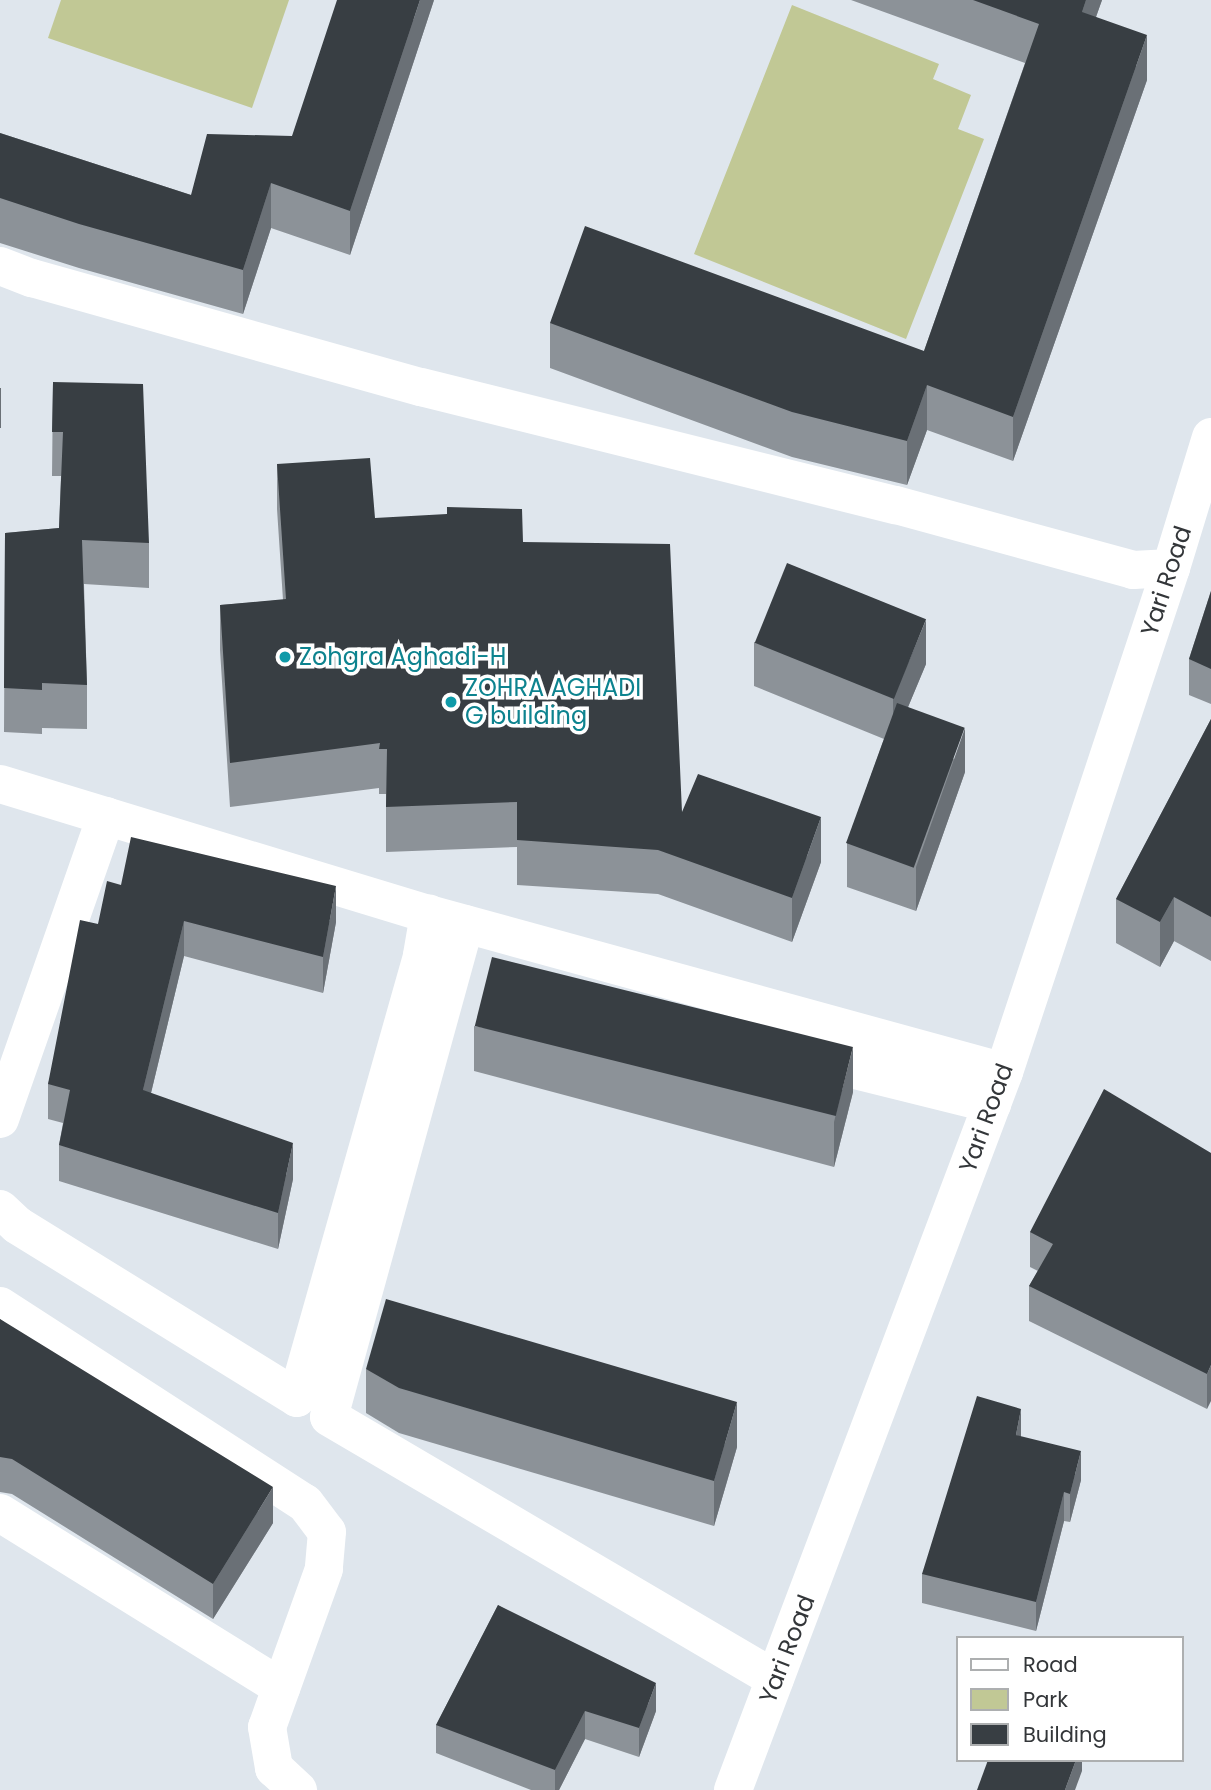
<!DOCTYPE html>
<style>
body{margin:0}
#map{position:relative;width:1211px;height:1790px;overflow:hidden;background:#dfe6ed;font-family:Poppins,sans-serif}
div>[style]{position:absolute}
.green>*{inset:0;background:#c1c895}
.minor>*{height:38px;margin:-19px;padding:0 19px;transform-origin:19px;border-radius:19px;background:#fff}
.tertiary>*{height:38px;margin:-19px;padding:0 19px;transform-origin:19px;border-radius:19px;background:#fff}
.wall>*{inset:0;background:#8c9298}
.shaded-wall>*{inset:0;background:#6a7076;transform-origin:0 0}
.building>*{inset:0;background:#383e43;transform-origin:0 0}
.dots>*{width:19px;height:19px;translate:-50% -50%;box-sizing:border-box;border:4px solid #fff;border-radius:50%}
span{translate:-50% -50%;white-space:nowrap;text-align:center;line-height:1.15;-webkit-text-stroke:7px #fff;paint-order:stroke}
.street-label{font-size:24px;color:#333639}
.culture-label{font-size:24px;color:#0d838f}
.left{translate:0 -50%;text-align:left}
.legend{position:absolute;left:956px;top:1636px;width:228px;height:126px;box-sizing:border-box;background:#fff;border:2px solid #adafb0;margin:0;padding:9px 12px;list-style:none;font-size:21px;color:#333639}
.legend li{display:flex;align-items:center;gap:14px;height:35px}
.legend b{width:35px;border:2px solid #adafb0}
</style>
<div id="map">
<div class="green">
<div style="clip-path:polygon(61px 0,289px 0,252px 108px,48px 38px)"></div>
<div style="clip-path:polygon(792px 5px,939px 64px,933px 79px,971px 95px,958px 129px,984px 139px,906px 339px,694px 254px)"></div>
</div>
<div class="minor">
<div style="left:0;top:266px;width:34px;rotate:21deg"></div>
<div style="left:32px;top:278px;width:404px;rotate:15.7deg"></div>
<div style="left:421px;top:387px;width:489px;rotate:14deg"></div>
<div style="left:896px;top:505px;width:246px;rotate:15.3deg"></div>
<div style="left:1133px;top:570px;width:38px;rotate:-3deg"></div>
<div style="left:465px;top:924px;width:511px;rotate:105.42deg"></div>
<div style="left:329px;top:1417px;width:517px;rotate:30.43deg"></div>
<div style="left:803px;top:1057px;width:195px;rotate:14deg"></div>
<div style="left:0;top:1119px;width:321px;rotate:-70.7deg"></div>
<div style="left:0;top:1209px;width:23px;rotate:43deg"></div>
<div style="left:17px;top:1225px;width:329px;rotate:31.7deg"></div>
<div style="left:297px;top:1398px;width:460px;rotate:-74.2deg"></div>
<div style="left:422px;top:955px;width:42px;rotate:-80.3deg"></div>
<div style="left:0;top:1306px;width:363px;rotate:32.9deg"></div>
<div style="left:305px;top:1503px;width:36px;rotate:53deg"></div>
<div style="left:327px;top:1532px;width:37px;rotate:95deg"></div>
<div style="left:324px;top:1569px;width:168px;rotate:109.8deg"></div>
<div style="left:267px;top:1727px;width:42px;rotate:80.3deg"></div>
<div style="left:274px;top:1768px;width:33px;rotate:43deg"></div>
<div style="left:0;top:1513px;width:331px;rotate:31.8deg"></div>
</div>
<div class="tertiary">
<div style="left:0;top:784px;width:448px;rotate:16.9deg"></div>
<div style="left:429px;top:914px;width:596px;rotate:15.36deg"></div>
<div style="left:733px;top:1790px;width:767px;rotate:-69.32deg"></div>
<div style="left:1004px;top:1072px;width:531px;rotate:-71.67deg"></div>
<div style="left:1171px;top:568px;width:137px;rotate:-73deg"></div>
</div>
<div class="wall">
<div style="clip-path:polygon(434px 0,350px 255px,271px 228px,243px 314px,79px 268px,0 243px,0 133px,191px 195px,292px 136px)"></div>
<div style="clip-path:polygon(851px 0,1102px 0,1096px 17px,1147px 80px,1013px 461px,927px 430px,907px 485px,792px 457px,550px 368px,550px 323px,924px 351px,1025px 63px)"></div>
<div style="clip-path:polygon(53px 382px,149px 543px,149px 588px,84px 584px,87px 685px,87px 729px,42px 728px,42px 734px,4px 732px,5px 533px,59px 528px,61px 476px,52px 476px)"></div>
<div style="clip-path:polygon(277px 464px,375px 518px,523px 542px,682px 812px,821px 862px,792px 942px,658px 894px,517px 885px,517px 847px,386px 852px,386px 794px,379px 794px,379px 788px,230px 807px,220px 650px,220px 605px,283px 600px,277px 509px)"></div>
<div style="clip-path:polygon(1211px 591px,1211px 704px,1189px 695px,1189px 659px)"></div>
<div style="clip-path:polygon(754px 642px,926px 664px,908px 707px,965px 772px,916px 911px,847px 887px,847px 843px,884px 739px,754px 686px)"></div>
<div style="clip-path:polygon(1211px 719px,1211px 961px,1174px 941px,1160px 967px,1116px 943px,1116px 899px)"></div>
<div style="clip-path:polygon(121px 885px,336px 922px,323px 993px,184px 956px,151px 1093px,293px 1179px,278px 1249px,59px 1181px,59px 1145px,63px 1123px,48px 1119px,48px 1084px,98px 924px)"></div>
<div style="clip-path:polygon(474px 1026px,853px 1092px,834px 1167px,474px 1071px)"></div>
<div style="clip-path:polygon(1211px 1153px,1207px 1409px,1029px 1321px,1029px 1286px,1038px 1271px,1030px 1267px,1030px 1232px)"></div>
<div style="clip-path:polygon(0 1319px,273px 1523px,213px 1619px,12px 1494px,0 1492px)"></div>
<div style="clip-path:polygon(366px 1369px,737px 1447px,714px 1526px,399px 1433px,366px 1413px)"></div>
<div style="clip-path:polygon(1021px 1437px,1081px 1480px,1070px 1522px,1064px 1521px,1036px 1631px,922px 1603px,922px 1574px)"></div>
<div style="clip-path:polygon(498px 1605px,656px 1711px,639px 1757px,585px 1739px,559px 1790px,531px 1790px,436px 1753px,436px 1725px)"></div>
</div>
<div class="shaded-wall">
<div style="clip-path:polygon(420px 0,434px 0,350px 255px,350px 211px)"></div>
<div style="clip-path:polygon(1086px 0,1102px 0,1082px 56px,1082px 12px)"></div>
<div style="clip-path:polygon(1147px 35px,1147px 80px,1013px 461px,1013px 417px)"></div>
<div style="clip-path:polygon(271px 183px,271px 228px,243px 314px,243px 270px)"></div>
<div style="clip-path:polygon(927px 385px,927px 430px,907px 485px,907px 441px)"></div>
<div style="left:1px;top:388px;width:40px;height:1px;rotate:90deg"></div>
<div style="clip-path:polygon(926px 620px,926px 664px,893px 743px,893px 699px)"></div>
<div style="clip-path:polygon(965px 728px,965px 772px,916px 911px,916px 867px)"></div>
<div style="clip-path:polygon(821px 817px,821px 862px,792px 942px,792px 898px)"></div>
<div style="clip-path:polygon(336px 886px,336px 922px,323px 993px,323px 957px)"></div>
<div style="clip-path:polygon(1174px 897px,1174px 941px,1160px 967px,1160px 922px)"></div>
<div style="clip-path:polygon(184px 921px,184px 956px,143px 1126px,143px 1090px)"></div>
<div style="clip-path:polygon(853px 1047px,853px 1092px,834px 1167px,834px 1122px)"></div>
<div style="clip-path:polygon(293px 1143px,293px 1179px,278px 1249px,278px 1213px)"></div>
<div style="clip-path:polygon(1211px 1365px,1211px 1401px,1207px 1409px,1207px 1374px)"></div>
<div style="clip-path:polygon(737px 1402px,737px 1447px,714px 1526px,714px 1481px)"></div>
<div style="clip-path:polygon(1021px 1409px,1021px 1438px,1016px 1435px)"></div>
<div style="clip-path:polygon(1081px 1451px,1081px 1480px,1070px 1522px,1070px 1494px)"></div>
<div style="clip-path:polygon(273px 1487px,273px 1523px,213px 1619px,213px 1584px)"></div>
<div style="clip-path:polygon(1064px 1492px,1064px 1521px,1036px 1631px,1036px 1602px)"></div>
<div style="clip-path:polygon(656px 1683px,656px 1711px,639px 1757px,639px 1728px)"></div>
<div style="clip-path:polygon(585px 1711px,585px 1739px,559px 1790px,555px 1790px,555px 1770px)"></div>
<div style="clip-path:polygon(1076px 1760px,1082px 1760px,1082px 1771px,1075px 1790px,1065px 1790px)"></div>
</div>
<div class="building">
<div style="clip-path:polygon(337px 0,420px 0,350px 211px,271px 183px,243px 270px,79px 224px,0 198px,0 133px,191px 195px,207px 134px,292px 136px)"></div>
<div style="clip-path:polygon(973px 0,1086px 0,1082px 12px,1147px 35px,1013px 417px,927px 385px,907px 441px,792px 412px,550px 323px,585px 226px,924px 351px,1039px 24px)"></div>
<div style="clip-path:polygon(53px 382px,143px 384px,149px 543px,82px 540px,87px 685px,42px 683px,42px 690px,4px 688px,5px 533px,59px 528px,63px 432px,52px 432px)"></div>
<div style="clip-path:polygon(370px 458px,375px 518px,447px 514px,447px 507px,522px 509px,523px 542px,670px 544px,682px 812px,698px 774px,821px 817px,792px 898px,658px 850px,517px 840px,517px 802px,386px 807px,387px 749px,379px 749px,380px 743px,230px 763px,220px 605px,286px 599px,277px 464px)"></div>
<div style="left:787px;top:563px;width:150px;height:86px;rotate:22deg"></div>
<div style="clip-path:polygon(1211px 591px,1211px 669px,1189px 659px)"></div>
<div style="left:897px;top:703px;width:72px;height:149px;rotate:20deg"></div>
<div style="clip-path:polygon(1211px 719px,1211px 917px,1174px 897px,1160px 922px,1116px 899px)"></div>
<div style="clip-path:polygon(131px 837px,336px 886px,323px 957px,184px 921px,143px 1090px,293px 1143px,278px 1213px,59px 1145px,70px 1090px,48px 1084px,80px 920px,98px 924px,107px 881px,121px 885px)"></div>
<div style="left:492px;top:957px;width:372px;height:71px;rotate:14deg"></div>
<div style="clip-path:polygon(1104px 1089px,1211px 1153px,1211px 1365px,1207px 1374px,1029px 1286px,1053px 1244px,1030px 1232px)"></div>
<div style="clip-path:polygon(386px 1299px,737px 1402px,714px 1481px,399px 1388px,366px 1369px)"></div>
<div style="clip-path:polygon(0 1319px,273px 1487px,213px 1584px,12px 1459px,0 1457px)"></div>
<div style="clip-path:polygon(977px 1396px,1021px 1409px,1016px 1435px,1081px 1451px,1070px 1494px,1064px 1492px,1036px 1602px,922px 1574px)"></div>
<div style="clip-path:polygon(498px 1605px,656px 1683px,639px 1728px,585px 1711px,555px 1770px,436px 1725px)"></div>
<div style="clip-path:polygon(988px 1760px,1076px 1760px,1065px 1790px,977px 1790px)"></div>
</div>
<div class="dots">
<div style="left:285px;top:657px;background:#0f9aa8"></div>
<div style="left:451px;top:702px;background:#0f9aa8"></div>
</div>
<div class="street-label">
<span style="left:1166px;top:581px;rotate:-72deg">Yari Road</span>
<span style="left:986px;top:1118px;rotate:-70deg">Yari Road</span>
<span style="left:787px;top:1649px;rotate:-69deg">Yari Road</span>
</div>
<div class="culture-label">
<span class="left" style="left:299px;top:657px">Zohgra Aghadi-H</span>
<span class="left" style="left:465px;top:702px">ZOHRA AGHADI<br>G building</span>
</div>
<ul class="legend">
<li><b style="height:9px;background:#fff"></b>Road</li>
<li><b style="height:19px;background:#c1c895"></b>Park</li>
<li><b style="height:19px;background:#383e43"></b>Building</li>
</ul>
</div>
